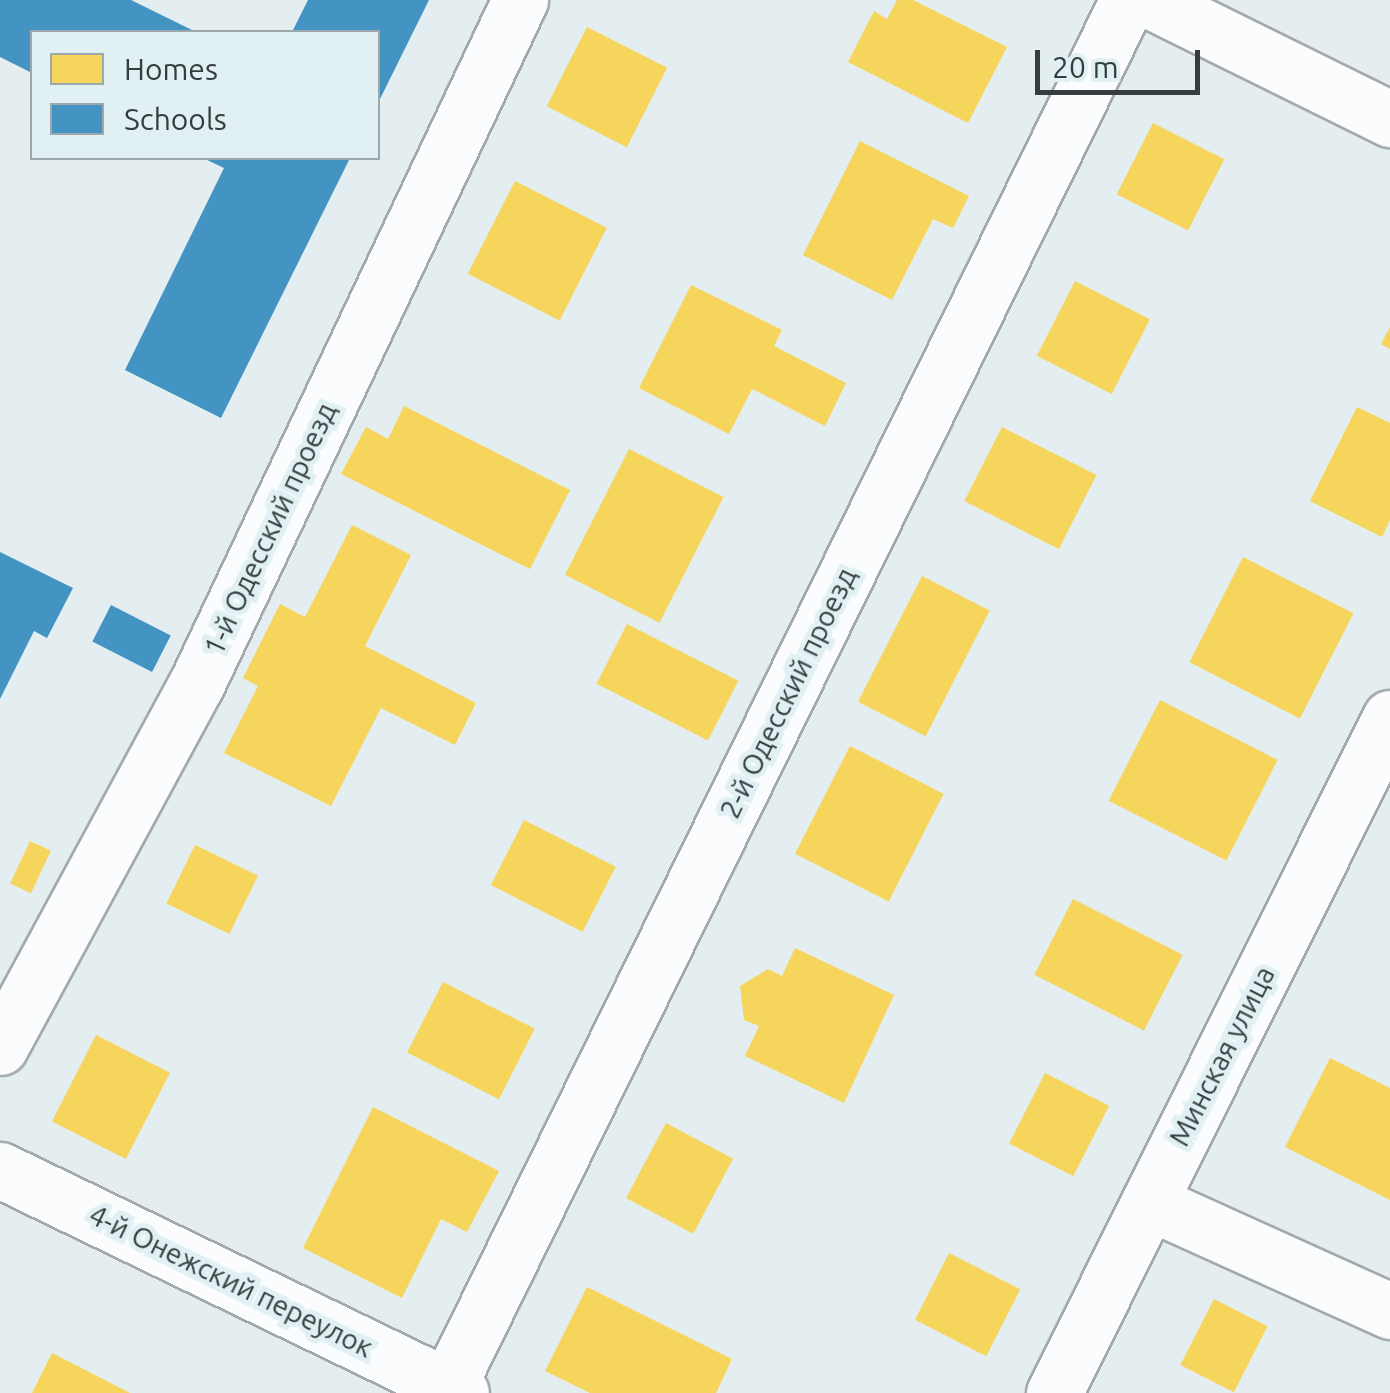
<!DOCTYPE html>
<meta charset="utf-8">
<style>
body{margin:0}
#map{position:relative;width:1390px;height:1393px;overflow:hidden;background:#e4edef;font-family:Ubuntu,sans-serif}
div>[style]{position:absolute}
.homes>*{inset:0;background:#f6d55c;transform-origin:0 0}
.schools>*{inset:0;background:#4393c3;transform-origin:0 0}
.roads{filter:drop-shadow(2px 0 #a3a9aa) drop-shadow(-2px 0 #a3a9aa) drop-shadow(0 2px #a3a9aa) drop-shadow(0 -2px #a3a9aa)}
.minor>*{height:55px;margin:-27.5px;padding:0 27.5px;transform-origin:27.5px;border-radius:27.5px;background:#fbfcfd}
span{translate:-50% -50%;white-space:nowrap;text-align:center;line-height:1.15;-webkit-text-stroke:10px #e0f0f3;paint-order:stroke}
.street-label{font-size:28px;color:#373d3e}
.legend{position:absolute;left:30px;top:30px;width:350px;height:130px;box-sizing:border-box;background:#e0f0f3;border:2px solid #9ca8ab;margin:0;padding:12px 18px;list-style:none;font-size:30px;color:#373d3e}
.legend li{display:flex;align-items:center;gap:20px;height:50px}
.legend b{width:50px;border:2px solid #9ca8ab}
.scale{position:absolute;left:1035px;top:50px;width:165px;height:45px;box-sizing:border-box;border:5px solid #373d3e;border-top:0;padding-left:12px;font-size:30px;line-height:35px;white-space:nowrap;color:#373d3e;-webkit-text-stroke:8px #e0f0f3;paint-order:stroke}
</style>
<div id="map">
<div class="homes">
<div style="clip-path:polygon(897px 0,913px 0,1007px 47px,968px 123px,848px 62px,874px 11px,887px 19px)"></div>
<div style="left:587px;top:27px;width:90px;height:89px;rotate:27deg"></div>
<div style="left:1153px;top:123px;width:80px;height:80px;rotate:27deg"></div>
<div style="clip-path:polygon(860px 141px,969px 196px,953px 228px,933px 219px,892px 300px,803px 255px)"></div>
<div style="left:515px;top:181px;width:103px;height:104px;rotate:27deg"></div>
<div style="left:1075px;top:281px;width:84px;height:84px;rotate:27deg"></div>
<div style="clip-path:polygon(691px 285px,782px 330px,774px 346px,846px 383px,825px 426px,752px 389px,729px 434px,639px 388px)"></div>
<div style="clip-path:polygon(1390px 327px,1390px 349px,1381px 344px)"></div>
<div style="clip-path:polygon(404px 406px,570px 490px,530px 569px,341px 474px,366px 427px,388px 439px)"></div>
<div style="clip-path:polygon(1357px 407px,1390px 423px,1390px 520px,1382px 537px,1310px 501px)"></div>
<div style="left:1002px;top:427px;width:106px;height:83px;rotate:27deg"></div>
<div style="left:629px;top:449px;width:106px;height:141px;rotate:27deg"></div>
<div style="clip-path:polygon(352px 525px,411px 555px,365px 646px,476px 703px,455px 745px,381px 708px,331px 806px,224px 753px,258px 686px,243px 678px,280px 604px,305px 617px)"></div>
<div style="left:1243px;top:557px;width:124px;height:118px;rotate:27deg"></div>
<div style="left:922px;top:576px;width:76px;height:141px;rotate:27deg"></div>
<div style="left:627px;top:624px;width:125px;height:67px;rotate:27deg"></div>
<div style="left:1160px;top:700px;width:132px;height:113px;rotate:27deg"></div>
<div style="left:850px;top:746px;width:105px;height:121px;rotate:27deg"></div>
<div style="left:524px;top:820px;width:103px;height:73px;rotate:27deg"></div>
<div style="left:30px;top:841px;width:23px;height:47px;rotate:25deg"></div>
<div style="left:195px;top:845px;width:70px;height:65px;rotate:26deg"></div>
<div style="left:1073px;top:899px;width:123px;height:85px;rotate:27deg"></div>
<div style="clip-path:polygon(795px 948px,894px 995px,844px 1103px,745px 1056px,759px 1026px,744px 1020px,740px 986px,768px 969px,782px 976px)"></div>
<div style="left:443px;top:982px;width:103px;height:79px;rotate:27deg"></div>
<div style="left:96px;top:1035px;width:83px;height:97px;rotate:27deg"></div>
<div style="clip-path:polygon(1330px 1058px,1390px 1088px,1390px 1200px,1285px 1147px)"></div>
<div style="left:1045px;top:1073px;width:72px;height:79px;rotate:27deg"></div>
<div style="clip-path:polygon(373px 1107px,499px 1171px,467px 1232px,441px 1219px,402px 1298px,303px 1248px)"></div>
<div style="left:666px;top:1123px;width:76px;height:85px;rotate:28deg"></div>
<div style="left:949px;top:1253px;width:80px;height:75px;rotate:27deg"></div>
<div style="clip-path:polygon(587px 1287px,732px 1359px,716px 1393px,590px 1393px,545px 1371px)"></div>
<div style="left:1214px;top:1299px;width:60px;height:74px;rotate:27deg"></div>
<div style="clip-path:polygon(52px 1353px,130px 1393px,32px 1393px)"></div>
</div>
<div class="schools">
<div style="clip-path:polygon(0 0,131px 0,196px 32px,32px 32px,32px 73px,0 57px)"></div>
<div style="clip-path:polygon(308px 0,429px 0,378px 103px,378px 32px,292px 32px)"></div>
<div style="clip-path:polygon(203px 158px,350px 158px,221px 418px,125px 370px,224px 168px)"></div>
<div style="clip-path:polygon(0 552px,73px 588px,47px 638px,34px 631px,0 699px)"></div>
<div style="left:111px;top:605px;width:67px;height:41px;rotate:27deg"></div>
</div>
<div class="roads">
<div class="minor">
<div style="left:1149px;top:0;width:269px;rotate:26.3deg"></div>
<div style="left:0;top:1047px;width:412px;rotate:-61.6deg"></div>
<div style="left:196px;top:685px;width:758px;rotate:-64.69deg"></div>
<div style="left:0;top:1170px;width:512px;rotate:25.81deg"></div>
<div style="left:1149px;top:1202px;width:265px;rotate:24.3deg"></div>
<div style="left:448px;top:1386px;width:1544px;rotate:-63.87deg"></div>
<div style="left:1054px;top:1393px;width:754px;rotate:-63.54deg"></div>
</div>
</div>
<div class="street-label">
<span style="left:270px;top:529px;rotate:-65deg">1-й Одесский проезд</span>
<span style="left:788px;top:693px;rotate:-64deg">2-й Одесский проезд</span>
<span style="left:1222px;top:1056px;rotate:-63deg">Минская улица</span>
<span style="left:231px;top:1281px;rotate:26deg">4-й Онежский переулок</span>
</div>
<ul class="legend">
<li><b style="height:28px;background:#f6d55c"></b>Homes</li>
<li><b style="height:28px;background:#4393c3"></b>Schools</li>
</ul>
<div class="scale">20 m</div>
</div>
